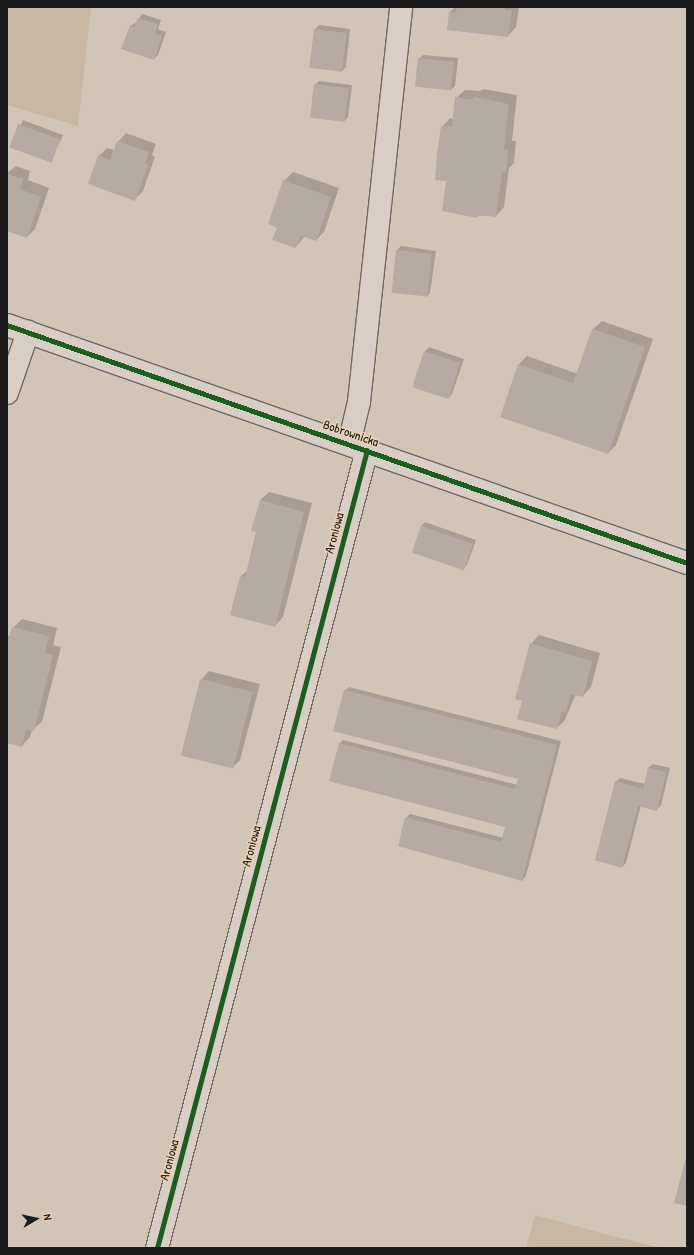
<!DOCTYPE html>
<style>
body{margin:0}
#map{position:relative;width:694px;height:1255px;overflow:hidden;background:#d3c5b6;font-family:"Patrick Hand",sans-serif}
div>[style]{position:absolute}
.green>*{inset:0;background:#c8b6a2}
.shadow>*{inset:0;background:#0003}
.building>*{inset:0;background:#b5aba1;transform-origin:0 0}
.roads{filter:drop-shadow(1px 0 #6e6861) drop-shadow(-1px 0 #6e6861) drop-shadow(0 1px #6e6861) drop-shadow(0 -1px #6e6861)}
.minor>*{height:22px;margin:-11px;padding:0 11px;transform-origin:11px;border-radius:11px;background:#d8cec4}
.cycleway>*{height:5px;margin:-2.5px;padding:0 2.5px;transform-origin:2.5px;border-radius:2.5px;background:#1b5e20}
span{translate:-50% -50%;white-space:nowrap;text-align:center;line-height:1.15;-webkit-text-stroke:3px #ecd1b3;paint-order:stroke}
.street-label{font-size:13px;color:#1c1c1c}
.frame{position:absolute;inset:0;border:8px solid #1c1c1c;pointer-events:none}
.north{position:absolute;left:16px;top:1199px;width:40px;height:40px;-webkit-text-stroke:3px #ecd1b3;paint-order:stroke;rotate:81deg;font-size:11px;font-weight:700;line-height:16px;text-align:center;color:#1c1c1c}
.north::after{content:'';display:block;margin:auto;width:14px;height:18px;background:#1c1c1c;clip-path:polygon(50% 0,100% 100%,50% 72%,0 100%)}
</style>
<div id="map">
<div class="green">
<div style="clip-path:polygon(7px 7px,91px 7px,78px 126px,7px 105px)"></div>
<div style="clip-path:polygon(535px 1215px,617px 1237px,661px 1248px,526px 1248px)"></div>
</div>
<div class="shadow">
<div style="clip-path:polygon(455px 7px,519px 7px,516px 27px,508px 36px,450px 12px)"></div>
<div style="clip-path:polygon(142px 14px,161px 20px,158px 29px,166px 32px,158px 55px,154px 59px,130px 26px,137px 22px)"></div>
<div style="clip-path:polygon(319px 25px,350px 29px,346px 67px,342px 71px,315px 29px)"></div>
<div style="clip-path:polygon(423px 55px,458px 58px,455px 86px,451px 90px,419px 59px)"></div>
<div style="clip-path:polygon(319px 81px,352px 85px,348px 117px,344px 121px,315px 85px)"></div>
<div style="clip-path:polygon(483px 89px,517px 95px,512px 141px,516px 141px,514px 163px,509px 168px,504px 207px,496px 216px,461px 215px,447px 180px,442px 127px,450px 118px,454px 119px,456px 98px,465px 90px,480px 91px)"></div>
<div style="clip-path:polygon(23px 120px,63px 135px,51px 160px,10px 146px)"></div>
<div style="clip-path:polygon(126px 133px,156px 144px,152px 155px,155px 157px,143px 191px,135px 199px,99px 156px,107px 148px,115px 150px,118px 142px)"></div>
<div style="clip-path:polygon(16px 166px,30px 171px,28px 180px,49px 188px,35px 229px,27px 237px,7px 230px,7px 173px)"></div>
<div style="clip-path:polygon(293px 172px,339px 188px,324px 232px,316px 240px,305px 236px,296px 247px,278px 227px,284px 181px)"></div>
<div style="clip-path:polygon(401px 246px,436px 251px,430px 293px,426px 297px,397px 250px)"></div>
<div style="clip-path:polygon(602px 321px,653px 339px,616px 445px,608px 453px,501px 417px,519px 364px,527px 356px,578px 374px,593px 329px)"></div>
<div style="clip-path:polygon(429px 347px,464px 359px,452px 394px,448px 398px,413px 386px,425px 351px)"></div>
<div style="clip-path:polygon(269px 492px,312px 503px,283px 617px,275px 626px,241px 576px,248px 570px,257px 531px,260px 500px)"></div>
<div style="clip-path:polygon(425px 522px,476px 540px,467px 565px,463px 569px,421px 526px)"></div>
<div style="clip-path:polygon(22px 619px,57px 628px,53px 645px,61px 647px,42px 722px,32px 730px,30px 737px,22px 746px,7px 742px,7px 637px,11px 635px,13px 628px)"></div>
<div style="clip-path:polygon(539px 635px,600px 653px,591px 687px,583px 696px,576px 694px,565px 720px,557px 728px,523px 700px,531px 644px)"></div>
<div style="clip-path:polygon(209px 671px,260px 684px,240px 760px,232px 768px,201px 680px)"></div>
<div style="clip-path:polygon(349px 687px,561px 741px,526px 876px,522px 880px,406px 818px,410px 814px,504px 838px,507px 826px,339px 744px,343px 740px,518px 785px,519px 778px,345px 691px)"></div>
<div style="clip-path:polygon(653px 764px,670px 768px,661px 805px,657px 809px,641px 805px,626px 863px,622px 867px,616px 782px,620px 778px,645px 784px,648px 768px)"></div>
</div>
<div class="building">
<div style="clip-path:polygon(457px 7px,505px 7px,505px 10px,512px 10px,508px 37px,447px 30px,449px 12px,456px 12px)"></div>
<div style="clip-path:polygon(137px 18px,158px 24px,155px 33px,162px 36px,154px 60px,121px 49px,130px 25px,135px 27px)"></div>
<div style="left:314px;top:29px;width:33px;height:39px;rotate:7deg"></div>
<div style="left:418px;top:58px;width:36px;height:29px;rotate:6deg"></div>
<div style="left:314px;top:84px;width:35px;height:34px;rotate:7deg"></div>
<div style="clip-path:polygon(455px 97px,473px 100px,474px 97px,509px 104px,504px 149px,508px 149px,507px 161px,506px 172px,502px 172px,496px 217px,478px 215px,478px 218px,442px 211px,446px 181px,435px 180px,437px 153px,441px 126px,452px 127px)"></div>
<div style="left:18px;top:124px;width:45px;height:25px;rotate:20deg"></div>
<div style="clip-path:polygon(117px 141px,149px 152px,145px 163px,148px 165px,135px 201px,88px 184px,98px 155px,110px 160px)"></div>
<div style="clip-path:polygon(7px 174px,23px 179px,20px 189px,41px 197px,27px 238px,7px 231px)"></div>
<div style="clip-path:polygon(283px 180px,331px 197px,316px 241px,301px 236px,296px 248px,272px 240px,277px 228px,268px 224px)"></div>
<div style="left:396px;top:250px;width:36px;height:43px;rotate:6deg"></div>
<div style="clip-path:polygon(592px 329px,645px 347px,608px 454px,500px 417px,518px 364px,573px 383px)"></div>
<div style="left:424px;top:351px;width:38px;height:38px;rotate:18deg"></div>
<div style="clip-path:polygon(260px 500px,304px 512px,275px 627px,230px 615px,240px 576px,245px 577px,256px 532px,251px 531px)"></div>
<div style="left:421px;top:526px;width:55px;height:28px;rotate:19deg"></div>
<div style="clip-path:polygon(12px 627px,49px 636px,45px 653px,53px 655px,34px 731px,26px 730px,22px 747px,7px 743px,7px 644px)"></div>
<div style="clip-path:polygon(530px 643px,592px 661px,583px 697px,571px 694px,566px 712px,562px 711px,557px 729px,517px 719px,522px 701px,515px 699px)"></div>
<div style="left:200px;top:679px;width:54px;height:79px;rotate:14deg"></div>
<div style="clip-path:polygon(344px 690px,557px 745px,522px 881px,398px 846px,405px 817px,501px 842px,505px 827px,329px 781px,339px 743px,515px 789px,518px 779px,333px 731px)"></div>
<div style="clip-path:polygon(648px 768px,666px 772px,657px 811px,638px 806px,622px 868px,595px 860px,615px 781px,643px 789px)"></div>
<div style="clip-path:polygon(686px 1157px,687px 1157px,687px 1206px,674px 1203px)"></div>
</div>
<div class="roads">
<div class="minor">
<div style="left:7px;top:325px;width:720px;rotate:19.29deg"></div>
<div style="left:7px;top:393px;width:65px;rotate:-71deg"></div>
<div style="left:349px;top:444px;width:43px;rotate:-76.6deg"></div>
<div style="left:359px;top:402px;width:397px;rotate:-83.9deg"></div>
<div style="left:157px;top:1248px;width:825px;rotate:-75.26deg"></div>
</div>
</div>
<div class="cycleway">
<div style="left:7px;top:325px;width:720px;rotate:19.29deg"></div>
<div style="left:157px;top:1248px;width:825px;rotate:-75.26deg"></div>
</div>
<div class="street-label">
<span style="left:351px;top:433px;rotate:19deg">Bobrownicka</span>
<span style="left:334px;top:533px;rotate:-75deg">Aroniowa</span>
<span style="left:251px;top:846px;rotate:-75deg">Aroniowa</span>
<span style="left:169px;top:1160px;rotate:-75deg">Aroniowa</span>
</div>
<div class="frame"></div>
<div class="north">N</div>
</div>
